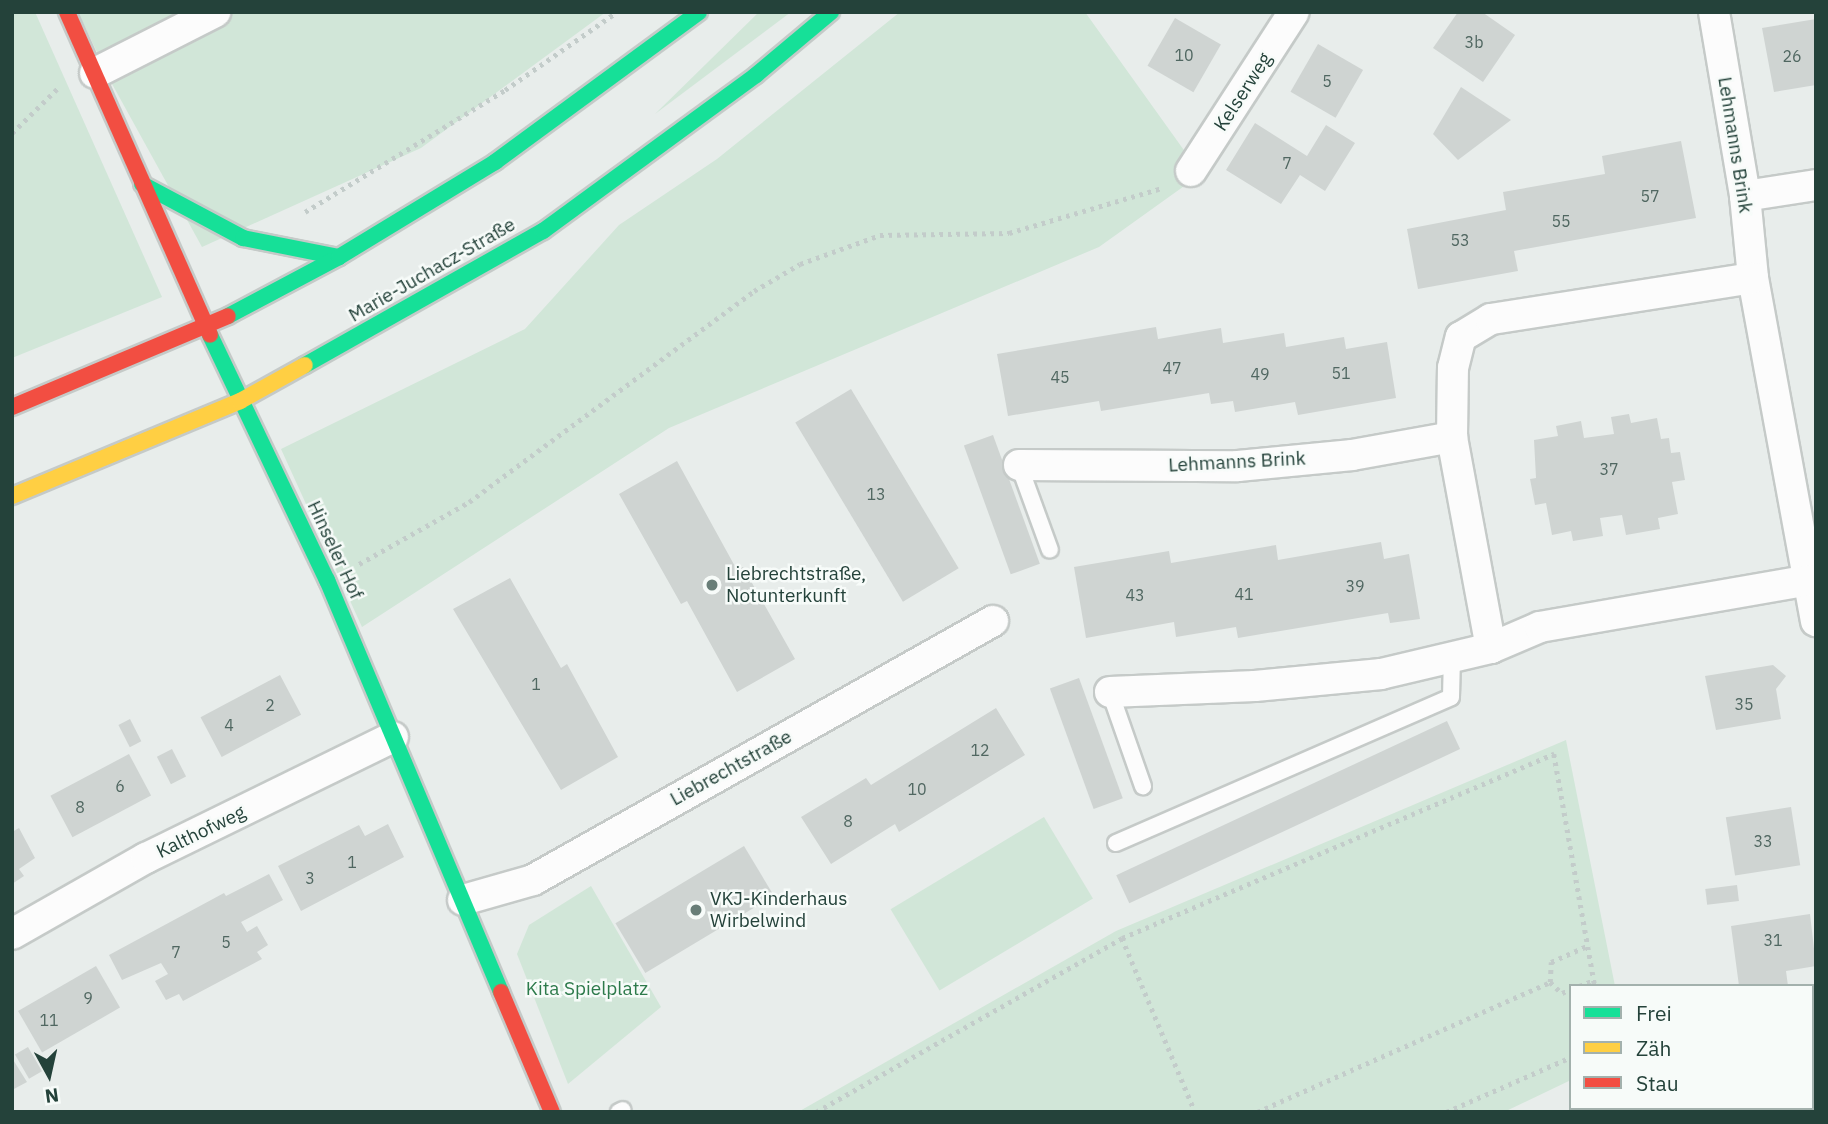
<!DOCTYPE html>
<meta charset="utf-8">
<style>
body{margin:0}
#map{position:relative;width:1828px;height:1124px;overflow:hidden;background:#e8edeb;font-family:"IBM Plex Sans",sans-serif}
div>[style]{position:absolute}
.green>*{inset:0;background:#d1e6d8;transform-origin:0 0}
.building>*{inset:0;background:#cfd4d2;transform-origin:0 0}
.path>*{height:4.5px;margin-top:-2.25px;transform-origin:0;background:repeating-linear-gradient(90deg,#c3ccca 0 3.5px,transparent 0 8.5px)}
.roads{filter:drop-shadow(2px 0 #c5cac8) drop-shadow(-2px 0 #c5cac8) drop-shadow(0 2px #c5cac8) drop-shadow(0 -2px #c5cac8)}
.lane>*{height:16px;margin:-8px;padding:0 8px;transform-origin:8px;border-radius:8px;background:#fcfcfc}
.street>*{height:30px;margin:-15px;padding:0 15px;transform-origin:15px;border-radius:15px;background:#fcfcfc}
.fast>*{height:16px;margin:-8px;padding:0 8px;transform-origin:8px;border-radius:8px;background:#16e098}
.slow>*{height:16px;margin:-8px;padding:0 8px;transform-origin:8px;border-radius:8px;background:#ffcf43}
.jam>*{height:16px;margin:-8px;padding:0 8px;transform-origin:8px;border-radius:8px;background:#f24e42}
.dots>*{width:19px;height:19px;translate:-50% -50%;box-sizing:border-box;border:4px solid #f7fbf9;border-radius:50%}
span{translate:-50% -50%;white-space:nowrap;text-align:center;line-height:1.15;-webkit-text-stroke:5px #f7fbf9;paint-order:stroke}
.number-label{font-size:16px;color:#506761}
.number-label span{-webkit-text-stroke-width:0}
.street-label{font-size:19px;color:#24423a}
.poi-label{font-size:19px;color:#24423a}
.left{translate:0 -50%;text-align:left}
.park-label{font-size:19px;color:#2d7a4b}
.frame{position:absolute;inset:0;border:14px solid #24423a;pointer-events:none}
.legend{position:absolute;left:1569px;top:984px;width:245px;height:126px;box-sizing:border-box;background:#f7fbf9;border:2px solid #a3b1ad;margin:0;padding:9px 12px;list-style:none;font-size:21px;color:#24423a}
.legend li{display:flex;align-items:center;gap:14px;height:35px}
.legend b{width:35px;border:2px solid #a3b1ad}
.north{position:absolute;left:14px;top:1040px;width:70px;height:70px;-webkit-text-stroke:5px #f7fbf9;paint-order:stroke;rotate:172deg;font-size:19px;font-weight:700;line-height:28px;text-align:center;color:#24423a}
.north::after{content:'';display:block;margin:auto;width:24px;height:32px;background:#24423a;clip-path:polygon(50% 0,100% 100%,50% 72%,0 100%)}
</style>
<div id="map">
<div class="green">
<div style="clip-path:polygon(12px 12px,35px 12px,162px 297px,12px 358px)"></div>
<div style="clip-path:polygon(78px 12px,206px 12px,103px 65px)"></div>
<div style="clip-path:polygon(223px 12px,606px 12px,421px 148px,202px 247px,106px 73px)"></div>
<div style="clip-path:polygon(759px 12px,791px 12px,655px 114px)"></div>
<div style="clip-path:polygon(900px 12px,1085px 12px,1201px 174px,1099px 247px,669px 428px,362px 627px,281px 449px,525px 329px,619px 225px,717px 159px)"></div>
<div style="clip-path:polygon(1566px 740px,1615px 986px,1571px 986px,1571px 1080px,1504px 1112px,798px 1112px,1116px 931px)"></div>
<div style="left:1044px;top:817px;width:95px;height:179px;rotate:59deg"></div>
<div style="clip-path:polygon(591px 886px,661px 1007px,568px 1084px,517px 954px,529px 925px)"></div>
</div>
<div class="building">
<div style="clip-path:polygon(1458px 12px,1482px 12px,1515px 35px,1483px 82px,1433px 48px)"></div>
<div style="left:1175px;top:18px;width:53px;height:55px;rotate:30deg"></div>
<div style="clip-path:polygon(1816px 19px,1816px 85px,1774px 92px,1762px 28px)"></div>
<div style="left:1318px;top:44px;width:52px;height:55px;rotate:30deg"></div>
<div style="clip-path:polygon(1461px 87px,1511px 120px,1458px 160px,1433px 134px)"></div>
<div style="clip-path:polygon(1255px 123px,1307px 156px,1326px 125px,1355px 143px,1325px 191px,1300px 175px,1281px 204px,1226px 170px)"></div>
<div style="clip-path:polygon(1681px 141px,1696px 218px,1514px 251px,1518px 271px,1418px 289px,1407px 229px,1506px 210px,1503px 192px,1605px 174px,1602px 156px)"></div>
<div style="clip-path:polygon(1156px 327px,1158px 339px,1221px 328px,1223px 343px,1284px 333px,1286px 347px,1344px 337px,1346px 349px,1387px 342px,1396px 398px,1298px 415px,1295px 402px,1235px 412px,1233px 401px,1211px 404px,1209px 393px,1101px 411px,1099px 401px,1008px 416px,997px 354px)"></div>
<div style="left:851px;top:389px;width:209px;height:65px;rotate:59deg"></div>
<div style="clip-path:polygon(1629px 414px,1631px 423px,1657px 418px,1661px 439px,1669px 438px,1671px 453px,1680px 452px,1685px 480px,1672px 482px,1678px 514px,1658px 518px,1660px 529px,1626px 535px,1622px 515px,1600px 518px,1603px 536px,1573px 541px,1571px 531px,1552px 535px,1546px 503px,1535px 505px,1530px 479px,1536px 478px,1534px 440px,1558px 436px,1556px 426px,1581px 421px,1584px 438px,1614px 434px,1611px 417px)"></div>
<div style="left:993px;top:435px;width:137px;height:31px;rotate:70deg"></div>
<div style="clip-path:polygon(677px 461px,737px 570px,743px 567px,795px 659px,737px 692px,687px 601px,681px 604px,619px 494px)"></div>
<div style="clip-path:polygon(1381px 542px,1384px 559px,1409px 554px,1420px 619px,1390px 623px,1388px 613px,1238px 638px,1236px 627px,1176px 637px,1174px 622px,1086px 638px,1074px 567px,1169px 551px,1171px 563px,1276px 545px,1278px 560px)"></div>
<div style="clip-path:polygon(510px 578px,561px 668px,567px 664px,618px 757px,561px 790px,453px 609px)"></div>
<div style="clip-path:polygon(1773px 665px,1786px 676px,1776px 689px,1781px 719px,1716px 730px,1705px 676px)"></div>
<div style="left:280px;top:675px;width:45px;height:90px;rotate:62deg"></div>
<div style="left:1079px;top:678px;width:128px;height:31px;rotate:70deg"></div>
<div style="clip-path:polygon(996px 708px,1025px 755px,899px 832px,895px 824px,831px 864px,801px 817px,866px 778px,871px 785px)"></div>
<div style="left:130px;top:719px;width:25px;height:13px;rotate:63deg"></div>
<div style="left:1447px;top:721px;width:31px;height:365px;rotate:65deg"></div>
<div style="left:172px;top:749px;width:31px;height:17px;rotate:63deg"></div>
<div style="left:129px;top:754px;width:47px;height:89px;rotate:62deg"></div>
<div style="left:1791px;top:807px;width:59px;height:66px;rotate:81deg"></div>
<div style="clip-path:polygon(388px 824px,404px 857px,301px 911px,278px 866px,359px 825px,365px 836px)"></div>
<div style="clip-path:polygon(19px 828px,35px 858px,19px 869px,24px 876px,12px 884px,12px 832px)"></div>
<div style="left:744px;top:846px;width:58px;height:150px;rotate:59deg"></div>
<div style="clip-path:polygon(269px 874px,283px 900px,241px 922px,247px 932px,257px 926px,268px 945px,257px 952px,262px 959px,183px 1001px,179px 994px,166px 1000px,155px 981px,168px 974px,161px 963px,122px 980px,109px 955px,224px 893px,226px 896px)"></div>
<div style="left:1737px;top:885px;width:16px;height:32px;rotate:83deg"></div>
<div style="clip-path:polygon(1810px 914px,1816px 966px,1786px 971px,1788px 986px,1739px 986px,1731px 926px)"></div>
<div style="left:96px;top:966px;width:48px;height:90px;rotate:60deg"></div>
<div style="left:1816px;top:1030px;width:56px;height:4px;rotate:90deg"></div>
<div style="left:28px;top:1047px;width:28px;height:15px;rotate:60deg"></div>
<div style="clip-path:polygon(12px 1058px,27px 1082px,12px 1090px)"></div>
</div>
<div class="path">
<div style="left:12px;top:133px;width:66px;rotate:-44.4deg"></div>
<div style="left:305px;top:212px;width:234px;rotate:-31.4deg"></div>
<div style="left:505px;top:90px;width:136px;rotate:-34.9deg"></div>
<div style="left:359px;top:564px;width:126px;rotate:-29.4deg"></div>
<div style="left:469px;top:502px;width:355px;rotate:-36.5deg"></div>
<div style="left:754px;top:291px;width:53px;rotate:-30.4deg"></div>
<div style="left:800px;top:264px;width:85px;rotate:-19.9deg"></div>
<div style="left:880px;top:235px;width:129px;rotate:-0.9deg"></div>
<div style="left:1009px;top:233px;width:159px;rotate:-16.4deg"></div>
<div style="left:1122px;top:938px;width:189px;rotate:67.2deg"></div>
<div style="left:1550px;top:982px;width:20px;rotate:-87deg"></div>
<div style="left:1551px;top:962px;width:39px;rotate:-24deg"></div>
<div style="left:1579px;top:986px;width:16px;rotate:-22deg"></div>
<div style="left:816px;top:1112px;width:352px;rotate:-29.6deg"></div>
<div style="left:1122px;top:938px;width:470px;rotate:-23.1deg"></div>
<div style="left:1554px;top:754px;width:236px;rotate:80deg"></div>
<div style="left:1257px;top:1112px;width:321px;rotate:-23.9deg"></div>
<div style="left:1550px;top:982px;width:16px;rotate:43deg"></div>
<div style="left:1562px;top:993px;width:10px;rotate:-24deg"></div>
<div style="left:1446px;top:1112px;width:137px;rotate:-23.7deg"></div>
</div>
<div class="roads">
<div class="lane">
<div style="left:1019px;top:465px;width:90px;rotate:70deg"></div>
<div style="left:1110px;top:692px;width:100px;rotate:70.7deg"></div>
<div style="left:1116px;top:843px;width:365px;rotate:-23.5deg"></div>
<div style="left:1451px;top:697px;width:40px;rotate:-88.6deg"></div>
<div style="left:619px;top:1112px;width:4px;rotate:-27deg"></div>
</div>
<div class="street">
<div style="left:1714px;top:12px;width:187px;rotate:80.4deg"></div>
<div style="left:1745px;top:196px;width:82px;rotate:84.4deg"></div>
<div style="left:1753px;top:278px;width:349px;rotate:79.6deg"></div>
<div style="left:95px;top:73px;width:135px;rotate:-26.9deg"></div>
<div style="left:1191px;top:171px;width:189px;rotate:-57.1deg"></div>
<div style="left:1745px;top:196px;width:72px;rotate:-8.8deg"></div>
<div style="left:1019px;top:465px;width:219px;rotate:0.3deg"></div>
<div style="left:1238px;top:466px;width:115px;rotate:-5.5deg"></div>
<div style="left:1352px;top:455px;width:102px;rotate:-10.2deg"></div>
<div style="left:1491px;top:648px;width:215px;rotate:-100.5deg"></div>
<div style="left:1452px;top:437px;width:69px;rotate:-89.2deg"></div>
<div style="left:1453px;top:368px;width:32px;rotate:-76deg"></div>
<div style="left:1461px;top:337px;width:35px;rotate:-31deg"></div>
<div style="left:1491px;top:319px;width:265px;rotate:-8.9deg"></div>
<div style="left:1110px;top:692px;width:145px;rotate:-2.4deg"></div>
<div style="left:1255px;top:686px;width:127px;rotate:-5.4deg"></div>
<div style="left:1381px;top:674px;width:113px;rotate:-13.3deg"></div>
<div style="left:1491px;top:648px;width:53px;rotate:-23.2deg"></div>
<div style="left:1540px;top:627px;width:272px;rotate:-9.9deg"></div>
<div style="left:463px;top:900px;width:73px;rotate:-15.9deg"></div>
<div style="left:533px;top:880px;width:528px;rotate:-29.38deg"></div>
<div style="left:12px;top:934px;width:154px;rotate:-29.6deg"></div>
<div style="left:146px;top:858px;width:275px;rotate:-26.1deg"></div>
</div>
<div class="fast">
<div style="left:142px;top:184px;width:115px;rotate:28.1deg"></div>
<div style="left:243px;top:238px;width:98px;rotate:11.2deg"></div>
<div style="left:228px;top:316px;width:126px;rotate:-28deg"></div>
<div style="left:339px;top:257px;width:183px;rotate:-31.3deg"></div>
<div style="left:495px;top:162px;width:253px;rotate:-36.3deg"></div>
<div style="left:210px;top:335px;width:272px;rotate:64.5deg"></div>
<div style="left:327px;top:580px;width:447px;rotate:67.1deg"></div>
<div style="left:305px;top:365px;width:273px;rotate:-29.4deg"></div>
<div style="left:543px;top:231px;width:264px;rotate:-36.2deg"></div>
<div style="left:756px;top:75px;width:98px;rotate:-40deg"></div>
</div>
<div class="slow">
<div style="left:12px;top:496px;width:247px;rotate:-22.6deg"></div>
<div style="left:240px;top:401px;width:74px;rotate:-29deg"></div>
</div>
<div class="jam">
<div style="left:67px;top:12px;width:353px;rotate:66.1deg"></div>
<div style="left:12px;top:407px;width:234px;rotate:-22.8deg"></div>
<div style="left:501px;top:992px;width:130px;rotate:67deg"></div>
</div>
</div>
<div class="dots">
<div style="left:712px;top:585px;background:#697e78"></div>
<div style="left:696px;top:910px;background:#697e78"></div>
</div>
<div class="number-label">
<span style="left:1474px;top:42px">3b</span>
<span style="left:1184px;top:55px">10</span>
<span style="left:1792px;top:56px">26</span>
<span style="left:1327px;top:81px">5</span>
<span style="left:1287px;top:163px">7</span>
<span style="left:1650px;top:196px">57</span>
<span style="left:1561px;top:221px">55</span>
<span style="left:1460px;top:240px">53</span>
<span style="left:1172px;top:368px">47</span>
<span style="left:1341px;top:373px">51</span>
<span style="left:1260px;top:374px">49</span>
<span style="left:1060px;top:377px">45</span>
<span style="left:1609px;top:469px">37</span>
<span style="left:876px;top:494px">13</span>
<span style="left:1355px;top:586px">39</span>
<span style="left:1244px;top:594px">41</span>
<span style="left:1135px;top:595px">43</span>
<span style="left:536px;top:684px">1</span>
<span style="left:1744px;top:704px">35</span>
<span style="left:270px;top:705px">2</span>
<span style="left:229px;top:725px">4</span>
<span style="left:980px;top:750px">12</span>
<span style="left:120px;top:786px">6</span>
<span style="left:917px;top:789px">10</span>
<span style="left:80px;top:807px">8</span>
<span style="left:848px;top:821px">8</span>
<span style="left:1763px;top:841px">33</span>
<span style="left:352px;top:862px">1</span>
<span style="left:310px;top:878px">3</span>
<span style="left:1773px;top:940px">31</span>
<span style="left:226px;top:942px">5</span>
<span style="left:176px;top:952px">7</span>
<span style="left:88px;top:998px">9</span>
<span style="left:49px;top:1020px">11</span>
</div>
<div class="street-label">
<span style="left:1243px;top:92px;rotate:-57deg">Kelserweg</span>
<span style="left:1735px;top:145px;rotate:81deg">Lehmanns Brink</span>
<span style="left:432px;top:270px;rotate:-30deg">Marie-Juchacz-Straße</span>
<span style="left:1237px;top:462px;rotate:-3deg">Lehmanns Brink</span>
<span style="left:335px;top:550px;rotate:65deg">Hinseler Hof</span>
<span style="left:731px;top:768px;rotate:-29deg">Liebrechtstraße</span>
<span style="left:201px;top:832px;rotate:-26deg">Kalthofweg</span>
</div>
<div class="poi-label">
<span class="left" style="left:726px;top:585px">Liebrechtstraße,<br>Notunterkunft</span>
<span class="left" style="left:710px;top:910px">VKJ-Kinderhaus<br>Wirbelwind</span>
</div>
<div class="park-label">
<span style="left:587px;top:989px">Kita Spielplatz</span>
</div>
<div class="frame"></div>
<ul class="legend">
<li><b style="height:9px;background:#16e098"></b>Frei</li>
<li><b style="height:9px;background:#ffcf43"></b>Zäh</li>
<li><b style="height:9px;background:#f24e42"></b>Stau</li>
</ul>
<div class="north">N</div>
</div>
